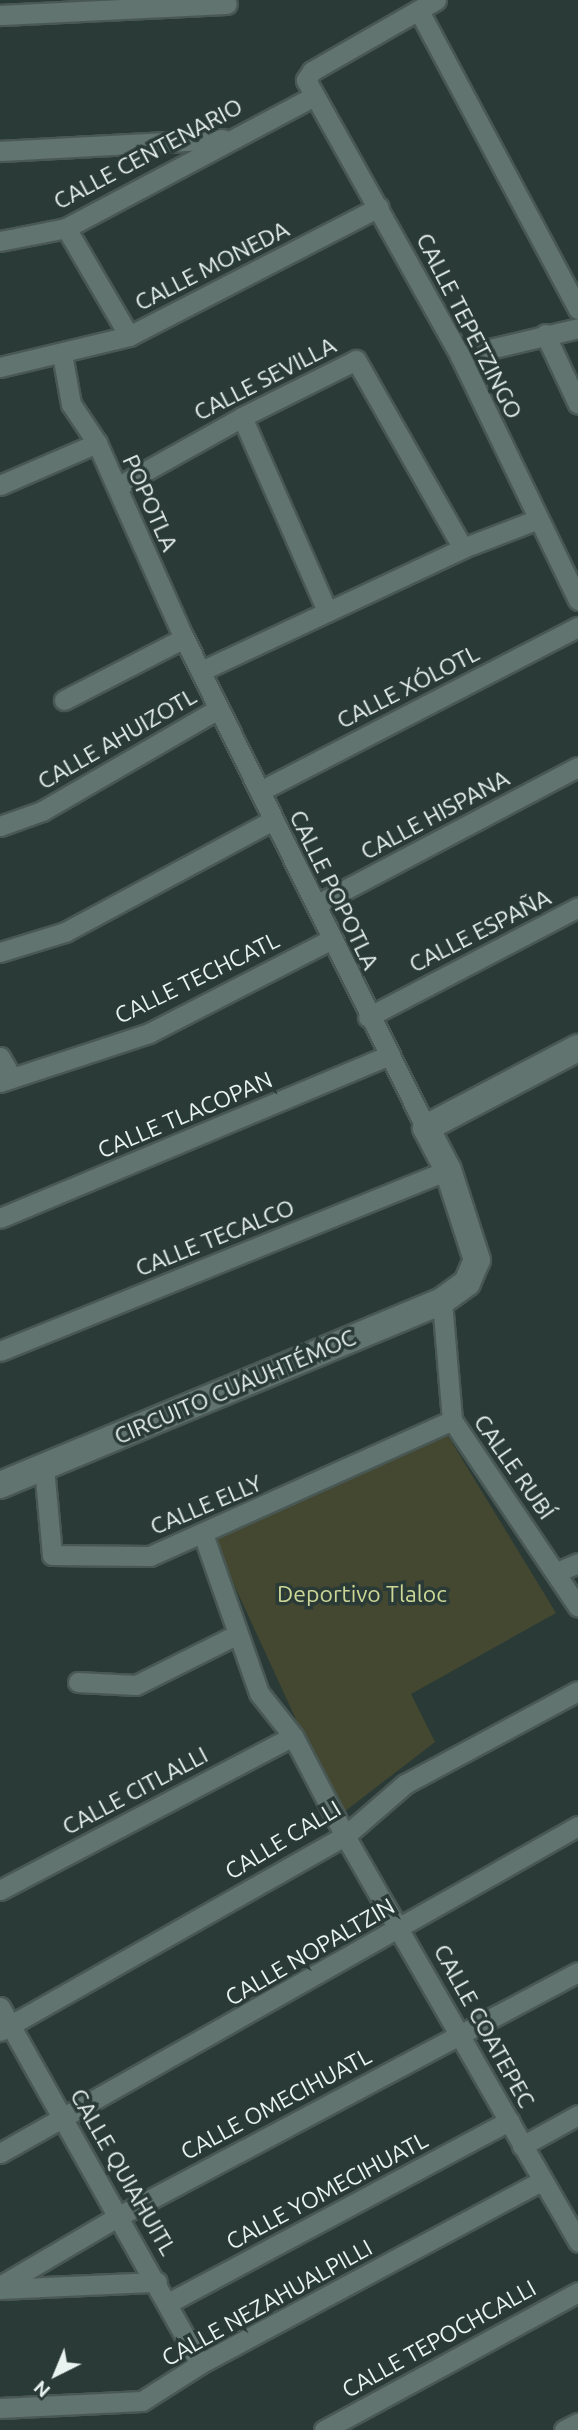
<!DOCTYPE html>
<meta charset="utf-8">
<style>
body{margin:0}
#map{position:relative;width:578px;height:2430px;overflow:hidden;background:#2a3a36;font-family:Ubuntu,sans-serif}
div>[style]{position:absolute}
.green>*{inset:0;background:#444831}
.roads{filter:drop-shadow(2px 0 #495854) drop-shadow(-2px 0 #495854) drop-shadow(0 2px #495854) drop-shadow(0 -2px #495854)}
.street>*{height:19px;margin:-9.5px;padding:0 9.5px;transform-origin:9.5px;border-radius:9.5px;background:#62746f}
.secondary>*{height:26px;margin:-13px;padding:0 13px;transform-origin:13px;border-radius:13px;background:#62746f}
span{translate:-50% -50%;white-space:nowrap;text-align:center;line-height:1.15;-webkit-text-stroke:7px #2a3a36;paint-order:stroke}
.street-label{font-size:23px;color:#e9f3f0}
.park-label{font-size:23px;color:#ccd796}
.north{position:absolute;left:21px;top:2339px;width:70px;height:70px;-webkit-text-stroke:5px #2a3a36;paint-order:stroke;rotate:223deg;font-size:19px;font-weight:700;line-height:28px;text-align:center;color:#e9f3f0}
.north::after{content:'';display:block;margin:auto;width:24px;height:32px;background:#e9f3f0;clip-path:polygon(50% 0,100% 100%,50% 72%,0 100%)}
</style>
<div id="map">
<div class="green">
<div style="clip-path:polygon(448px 1436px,556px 1613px,411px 1694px,435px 1742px,340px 1815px,213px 1539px)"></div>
</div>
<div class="roads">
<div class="street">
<div style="left:436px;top:0;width:143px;rotate:150.2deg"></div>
<div style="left:312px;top:71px;width:11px;rotate:124deg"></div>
<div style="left:306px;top:80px;width:316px;rotate:60.8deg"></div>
<div style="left:460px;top:356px;width:271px;rotate:64.2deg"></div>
<div style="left:419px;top:11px;width:338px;rotate:61.9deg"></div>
<div style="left:0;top:15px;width:227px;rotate:-2.8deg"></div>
<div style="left:0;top:151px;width:223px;rotate:-3.1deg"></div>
<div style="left:66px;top:228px;width:125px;rotate:59.7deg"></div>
<div style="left:0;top:241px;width:67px;rotate:-11.1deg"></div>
<div style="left:66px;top:228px;width:281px;rotate:-28deg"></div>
<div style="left:545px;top:334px;width:77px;rotate:64.8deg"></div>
<div style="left:62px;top:354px;width:51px;rotate:79.8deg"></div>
<div style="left:71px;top:404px;width:47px;rotate:56.3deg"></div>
<div style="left:97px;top:443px;width:214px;rotate:66deg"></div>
<div style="left:184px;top:638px;width:547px;rotate:63.72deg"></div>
<div style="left:460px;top:356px;width:121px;rotate:-13.3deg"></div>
<div style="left:0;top:367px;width:133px;rotate:-13.5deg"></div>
<div style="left:129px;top:336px;width:281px;rotate:-27.3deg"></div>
<div style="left:242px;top:417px;width:212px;rotate:66.3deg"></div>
<div style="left:0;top:485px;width:106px;rotate:-23.4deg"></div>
<div style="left:117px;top:487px;width:143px;rotate:-29.2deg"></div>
<div style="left:242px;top:417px;width:127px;rotate:-26.6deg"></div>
<div style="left:356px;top:360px;width:216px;rotate:60.4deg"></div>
<div style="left:201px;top:671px;width:289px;rotate:-25.1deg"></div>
<div style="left:463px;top:548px;width:80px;rotate:-21.1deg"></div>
<div style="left:64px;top:700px;width:135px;rotate:-27.3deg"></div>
<div style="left:260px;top:791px;width:358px;rotate:-27.3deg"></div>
<div style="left:0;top:826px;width:45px;rotate:-19.7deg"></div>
<div style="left:42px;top:811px;width:203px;rotate:-30.1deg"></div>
<div style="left:316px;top:905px;width:296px;rotate:-27.8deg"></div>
<div style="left:0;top:952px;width:68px;rotate:-17.1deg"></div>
<div style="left:65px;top:932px;width:236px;rotate:-28.3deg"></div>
<div style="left:368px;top:1017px;width:237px;rotate:-27.6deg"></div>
<div style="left:0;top:1057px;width:24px;rotate:60deg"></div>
<div style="left:0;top:1082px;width:157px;rotate:-18.2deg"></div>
<div style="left:149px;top:1033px;width:206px;rotate:-27.2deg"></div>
<div style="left:0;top:1218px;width:420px;rotate:-22.7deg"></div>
<div style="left:442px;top:1301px;width:119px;rotate:85.2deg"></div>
<div style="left:452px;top:1420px;width:225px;rotate:56deg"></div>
<div style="left:0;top:1351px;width:483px;rotate:-22deg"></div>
<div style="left:44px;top:1467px;width:88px;rotate:84.8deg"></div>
<div style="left:52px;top:1555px;width:98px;rotate:0.6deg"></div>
<div style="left:150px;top:1556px;width:331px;rotate:-24.2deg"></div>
<div style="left:203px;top:1534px;width:169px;rotate:70.6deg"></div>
<div style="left:259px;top:1693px;width:55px;rotate:51.7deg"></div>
<div style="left:293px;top:1736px;width:113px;rotate:62.5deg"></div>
<div style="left:345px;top:1836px;width:468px;rotate:60.1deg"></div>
<div style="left:557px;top:1572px;width:23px;rotate:-23deg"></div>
<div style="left:78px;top:1682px;width:58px;rotate:3deg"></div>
<div style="left:136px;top:1685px;width:114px;rotate:-26.6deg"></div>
<div style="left:0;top:1890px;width:331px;rotate:-27.7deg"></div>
<div style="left:0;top:2007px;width:409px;rotate:60.7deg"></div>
<div style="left:0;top:2031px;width:396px;rotate:-29.5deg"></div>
<div style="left:345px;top:1836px;width:79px;rotate:-40.9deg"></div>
<div style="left:405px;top:1784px;width:196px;rotate:-28.3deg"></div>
<div style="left:522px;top:2146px;width:64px;rotate:-29deg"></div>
<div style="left:0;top:2153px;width:664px;rotate:-29.5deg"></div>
<div style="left:0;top:2286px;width:138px;rotate:-30.5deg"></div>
<div style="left:119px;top:2216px;width:520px;rotate:-27.99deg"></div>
<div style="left:0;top:2289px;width:157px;rotate:-2.6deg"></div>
<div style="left:168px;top:2303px;width:387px;rotate:-28.1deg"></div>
<div style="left:0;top:2408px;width:142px;rotate:-2.8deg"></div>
<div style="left:142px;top:2401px;width:69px;rotate:-32.5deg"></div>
<div style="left:200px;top:2364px;width:387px;rotate:-28.2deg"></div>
<div style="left:324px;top:2430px;width:289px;rotate:-28.5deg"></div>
<div style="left:564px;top:2430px;width:16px;rotate:-27deg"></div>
</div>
<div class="secondary">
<div style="left:0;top:1485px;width:479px;rotate:-22.6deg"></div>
<div style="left:442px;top:1301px;width:31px;rotate:-36deg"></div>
<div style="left:467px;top:1283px;width:25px;rotate:-67deg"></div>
<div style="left:477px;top:1260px;width:95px;rotate:-107.9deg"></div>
<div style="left:448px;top:1170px;width:47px;rotate:-117.6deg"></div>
<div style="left:426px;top:1128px;width:172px;rotate:-27.8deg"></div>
</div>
</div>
<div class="street-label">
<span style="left:148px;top:154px;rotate:-28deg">CALLE CENTENARIO</span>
<span style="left:212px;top:266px;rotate:-27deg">CALLE MONEDA</span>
<span style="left:469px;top:326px;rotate:63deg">CALLE TEPETZINGO</span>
<span style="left:265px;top:379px;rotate:-27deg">CALLE SEVILLA</span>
<span style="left:150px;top:503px;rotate:66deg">POPOTLA</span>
<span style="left:408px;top:687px;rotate:-27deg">CALLE XÓLOTL</span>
<span style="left:117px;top:739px;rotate:-30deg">CALLE AHUIZOTL</span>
<span style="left:435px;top:815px;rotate:-28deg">CALLE HISPANA</span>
<span style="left:334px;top:890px;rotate:64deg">CALLE POPOTLA</span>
<span style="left:480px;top:931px;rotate:-27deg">CALLE ESPAÑA</span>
<span style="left:197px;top:978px;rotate:-26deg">CALLE TECHCATL</span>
<span style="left:185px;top:1115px;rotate:-23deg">CALLE TLACOPAN</span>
<span style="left:215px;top:1238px;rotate:-22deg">CALLE TECALCO</span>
<span style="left:235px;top:1387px;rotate:-23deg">CIRCUITO CUAUHTÉMOC</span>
<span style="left:514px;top:1467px;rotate:55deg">CALLE RUBÍ</span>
<span style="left:206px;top:1505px;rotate:-23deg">CALLE ELLY</span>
<span style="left:135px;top:1791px;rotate:-28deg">CALLE CITLALLI</span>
<span style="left:283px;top:1840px;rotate:-31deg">CALLE CALLI</span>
<span style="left:310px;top:1952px;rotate:-30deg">CALLE NOPALTZIN</span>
<span style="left:484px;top:2026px;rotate:61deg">CALLE COATEPEC</span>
<span style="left:276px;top:2104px;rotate:-28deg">CALLE OMECIHUATL</span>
<span style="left:123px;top:2172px;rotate:60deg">CALLE QUIAHUITL</span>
<span style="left:327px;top:2191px;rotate:-28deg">CALLE YOMECIHUATL</span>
<span style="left:267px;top:2303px;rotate:-29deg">CALLE NEZAHUALPILLI</span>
<span style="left:439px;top:2339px;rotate:-29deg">CALLE TEPOCHCALLI</span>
</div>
<div class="park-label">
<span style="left:362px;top:1594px">Deportivo Tlaloc</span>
</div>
<div class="north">N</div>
</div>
